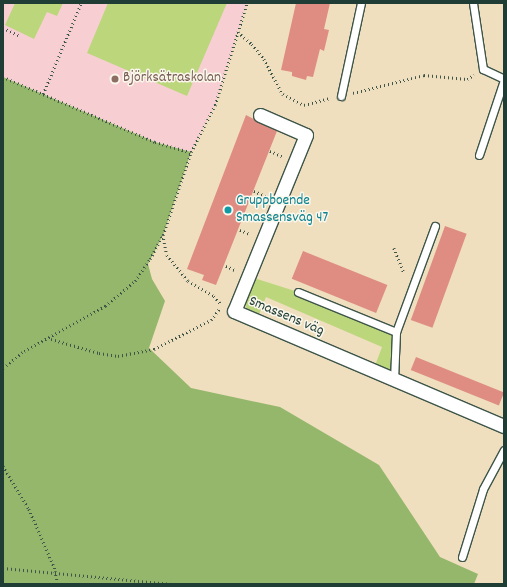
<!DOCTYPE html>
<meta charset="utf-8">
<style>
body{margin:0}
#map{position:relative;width:507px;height:587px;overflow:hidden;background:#efdfbf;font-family:Dekko,sans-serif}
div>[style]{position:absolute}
.built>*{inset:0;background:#f7cfd3}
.green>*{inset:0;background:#bcd67b}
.forest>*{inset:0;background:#95b76b}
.building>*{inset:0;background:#df8d82;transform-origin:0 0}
.path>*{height:2.5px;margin-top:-1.25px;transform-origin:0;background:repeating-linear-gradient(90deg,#3e5549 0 1px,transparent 0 4px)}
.roads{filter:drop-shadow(1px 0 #3e5549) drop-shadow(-1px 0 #3e5549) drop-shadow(0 1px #3e5549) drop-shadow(0 -1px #3e5549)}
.service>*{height:7px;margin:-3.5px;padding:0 3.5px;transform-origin:3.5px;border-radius:3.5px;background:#fff}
.minor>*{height:13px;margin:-6.5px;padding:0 6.5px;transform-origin:6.5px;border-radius:6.5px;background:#fff}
.dots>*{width:11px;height:11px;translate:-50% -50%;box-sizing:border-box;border:2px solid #fbf7ec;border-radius:50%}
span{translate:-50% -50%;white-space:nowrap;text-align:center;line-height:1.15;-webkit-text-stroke:3px #fbf7ec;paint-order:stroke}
.education-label{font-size:15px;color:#785e54}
.left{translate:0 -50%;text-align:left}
.culture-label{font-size:15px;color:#0d838f}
.street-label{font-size:15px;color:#1f3d34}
.frame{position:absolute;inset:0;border:4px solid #1f3d34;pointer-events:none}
</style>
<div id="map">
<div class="built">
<div style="clip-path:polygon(3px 3px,247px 3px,215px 105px,191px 152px,155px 142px,3px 77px)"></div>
</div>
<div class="green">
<div style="clip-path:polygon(15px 3px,63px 3px,57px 16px,47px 12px,34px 39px,5px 25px)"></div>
<div style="clip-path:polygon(108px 3px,227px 3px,187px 96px,87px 53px)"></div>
<div style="clip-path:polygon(248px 276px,298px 292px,396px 332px,394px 380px,373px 371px,382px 347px,266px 297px,256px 322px,249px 318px,242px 291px)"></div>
</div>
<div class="forest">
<div style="clip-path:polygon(3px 77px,155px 142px,191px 152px,163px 235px,148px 264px,152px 279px,165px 301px,149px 348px,191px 388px,280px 407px,379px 465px,440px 557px,478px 574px,474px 584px,3px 584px)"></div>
</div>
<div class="building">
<div style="clip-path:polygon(296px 3px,330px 3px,324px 29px,329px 30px,324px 51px,320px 49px,313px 77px,307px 76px,306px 80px,292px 76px,292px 72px,281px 70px)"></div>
<div style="clip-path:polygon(246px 115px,277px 131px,216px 285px,202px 280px,204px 275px,187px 269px)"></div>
<div style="left:445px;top:226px;width:23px;height:100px;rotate:20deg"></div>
<div style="left:303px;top:251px;width:91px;height:30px;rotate:22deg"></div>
<div style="left:416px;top:357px;width:95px;height:14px;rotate:22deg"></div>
</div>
<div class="path">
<div style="left:3px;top:28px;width:17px;rotate:25deg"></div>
<div style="left:238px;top:32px;width:18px;rotate:41deg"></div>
<div style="left:252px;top:44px;width:19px;rotate:51deg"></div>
<div style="left:264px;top:59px;width:40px;rotate:62deg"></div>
<div style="left:283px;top:94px;width:24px;rotate:28deg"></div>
<div style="left:304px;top:105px;width:27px;rotate:-15deg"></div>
<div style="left:3px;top:77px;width:165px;rotate:23.2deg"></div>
<div style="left:155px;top:142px;width:37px;rotate:16deg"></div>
<div style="left:353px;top:93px;width:73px;rotate:-14.2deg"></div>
<div style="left:424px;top:75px;width:43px;rotate:5.3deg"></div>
<div style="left:467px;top:79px;width:8px;rotate:-30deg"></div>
<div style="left:43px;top:94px;width:99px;rotate:-67.3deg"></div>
<div style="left:270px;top:151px;width:13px;rotate:23deg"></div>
<div style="left:254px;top:191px;width:13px;rotate:23deg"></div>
<div style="left:240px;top:230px;width:11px;rotate:22deg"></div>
<div style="left:163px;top:235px;width:20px;rotate:79deg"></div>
<div style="left:167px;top:255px;width:33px;rotate:51deg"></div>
<div style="left:188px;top:281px;width:30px;rotate:30deg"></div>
<div style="left:214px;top:296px;width:11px;rotate:49deg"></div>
<div style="left:394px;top:248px;width:27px;rotate:68deg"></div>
<div style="left:226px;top:266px;width:10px;rotate:24deg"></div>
<div style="left:51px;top:339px;width:50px;rotate:16.3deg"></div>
<div style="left:99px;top:353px;width:19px;rotate:9deg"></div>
<div style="left:118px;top:356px;width:37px;rotate:-11deg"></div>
<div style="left:154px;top:349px;width:64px;rotate:-27deg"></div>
<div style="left:211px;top:320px;width:14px;rotate:-54deg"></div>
<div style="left:3px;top:368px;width:27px;rotate:-39deg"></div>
<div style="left:24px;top:351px;width:93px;rotate:-29.1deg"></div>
<div style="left:105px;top:306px;width:39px;rotate:-40deg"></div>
<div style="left:135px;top:281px;width:27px;rotate:-56deg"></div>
<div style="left:150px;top:259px;width:27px;rotate:-62deg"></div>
<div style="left:163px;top:235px;width:88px;rotate:-71.4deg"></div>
<div style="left:191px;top:152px;width:53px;rotate:-62.9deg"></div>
<div style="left:215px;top:105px;width:107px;rotate:-72.6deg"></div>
<div style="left:3px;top:466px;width:50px;rotate:58.8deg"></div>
<div style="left:29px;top:509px;width:68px;rotate:66.5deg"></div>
<div style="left:3px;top:568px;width:169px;rotate:5.4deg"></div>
<div style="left:55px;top:571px;width:13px;rotate:77deg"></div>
</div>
<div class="roads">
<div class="service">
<div style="left:473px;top:3px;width:67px;rotate:81.4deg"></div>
<div style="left:483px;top:69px;width:23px;rotate:25deg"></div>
<div style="left:341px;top:96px;width:95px;rotate:-77.9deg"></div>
<div style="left:479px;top:155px;width:79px;rotate:-71.6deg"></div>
<div style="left:298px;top:292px;width:106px;rotate:22.2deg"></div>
<div style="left:394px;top:380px;width:48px;rotate:-87.6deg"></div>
<div style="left:396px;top:332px;width:113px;rotate:-69.8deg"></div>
<div style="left:462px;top:557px;width:71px;rotate:-72.8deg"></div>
<div style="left:483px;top:489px;width:44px;rotate:-61.7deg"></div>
</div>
<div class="minor">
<div style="left:260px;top:115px;width:50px;rotate:23.5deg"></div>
<div style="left:306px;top:135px;width:190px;rotate:112.2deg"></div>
<div style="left:234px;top:311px;width:293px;rotate:23.1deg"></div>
</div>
</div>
<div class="dots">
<div style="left:115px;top:79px;background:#8d6e63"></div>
<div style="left:228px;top:210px;background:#0f9aa8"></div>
</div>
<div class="education-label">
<span class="left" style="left:123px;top:79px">Björksätraskolan</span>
</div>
<div class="culture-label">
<span class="left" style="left:236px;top:210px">Gruppboende<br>Smassensväg 47</span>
</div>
<div class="street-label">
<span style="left:286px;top:317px;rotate:23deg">Smassens väg</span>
</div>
<div class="frame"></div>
</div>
